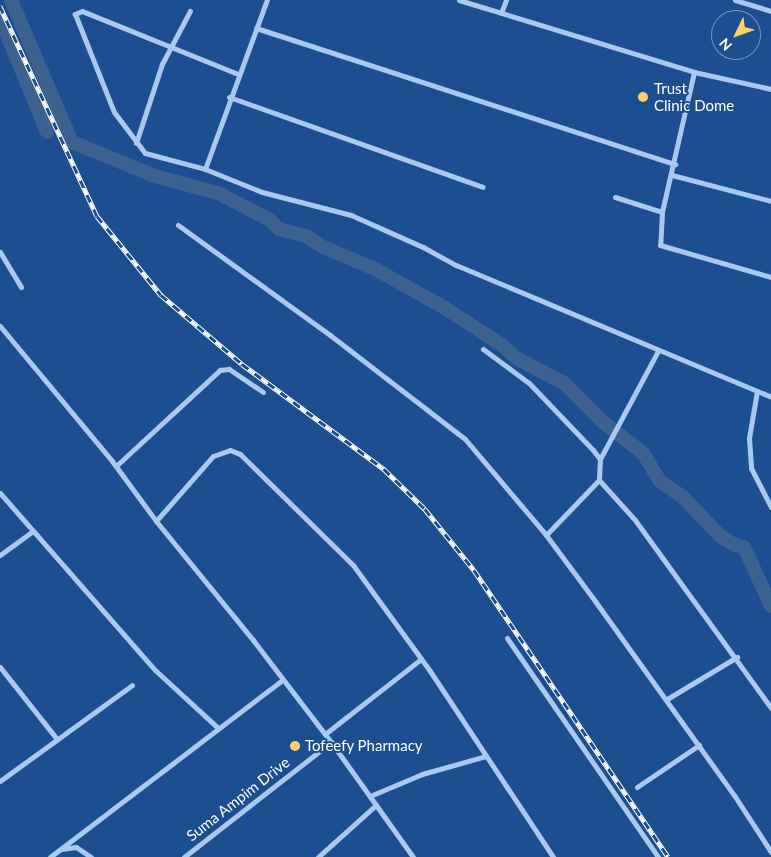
<!DOCTYPE html>
<style>
body{margin:0}
#map{position:relative;width:771px;height:857px;overflow:hidden;background:#1b4f8f;font-family:Lato,sans-serif}
div>[style]{position:absolute}
.river>*{height:14px;margin:-7px;padding:0 7px;transform-origin:7px;border-radius:7px;background:#3c6290}
.street>*{height:5px;margin:-2.5px;padding:0 2.5px;transform-origin:2.5px;border-radius:2.5px;background:#a9c9ee}
.rail>*{height:4.5px;margin-top:-2.25px;transform-origin:0;background:repeating-linear-gradient(90deg,#1b4f8f 0 8px,#fff 0 16px);box-sizing:border-box;border-block:1px solid #fff}
.dots>*{width:14px;height:14px;translate:-50% -50%;box-sizing:border-box;border:2px solid #1b4f8f;border-radius:50%}
span{translate:-50% -50%;white-space:nowrap;text-align:center;line-height:1.15;-webkit-text-stroke:4px #1b4f8f;paint-order:stroke}
.poi-label{font-size:15px;color:#fff}
.left{translate:0 -50%;text-align:left}
.street-label{font-size:15px;color:#fff}
.north{position:absolute;left:711px;top:10px;width:50px;height:50px;box-sizing:border-box;background:#1b4f8f;border:1px solid #7695bc;border-radius:50%;rotate:228deg;font-size:14px;font-weight:700;line-height:20px;text-align:center;color:#fff}
.north::after{content:'';display:block;margin:auto;width:18px;height:22px;background:#ffd166;clip-path:polygon(50% 0,100% 100%,50% 72%,0 100%)}
</style>
<div id="map">
<div class="river">
<div style="left:11px;top:0;width:155px;rotate:66.8deg"></div>
<div style="left:72px;top:142px;width:90px;rotate:22.3deg"></div>
<div style="left:155px;top:176px;width:65px;rotate:15.1deg"></div>
<div style="left:218px;top:193px;width:59px;rotate:27.4deg"></div>
<div style="left:270px;top:220px;width:13px;rotate:45deg"></div>
<div style="left:279px;top:229px;width:28px;rotate:15deg"></div>
<div style="left:306px;top:236px;width:20px;rotate:33deg"></div>
<div style="left:323px;top:247px;width:56px;rotate:22.9deg"></div>
<div style="left:375px;top:269px;width:80px;rotate:29.1deg"></div>
<div style="left:445px;top:308px;width:68px;rotate:33deg"></div>
<div style="left:502px;top:345px;width:19px;rotate:43deg"></div>
<div style="left:516px;top:358px;width:54px;rotate:27.5deg"></div>
<div style="left:564px;top:383px;width:57px;rotate:45deg"></div>
<div style="left:604px;top:423px;width:49px;rotate:37.6deg"></div>
<div style="left:643px;top:453px;width:33px;rotate:59deg"></div>
<div style="left:660px;top:481px;width:28px;rotate:35deg"></div>
<div style="left:683px;top:497px;width:54px;rotate:46.5deg"></div>
<div style="left:720px;top:536px;width:17px;rotate:31deg"></div>
<div style="left:735px;top:545px;width:9px;rotate:13deg"></div>
<div style="left:744px;top:547px;width:65px;rotate:65.4deg"></div>
<div style="left:0;top:18px;width:123px;rotate:67.6deg"></div>
</div>
<div class="street">
<div style="left:459px;top:0;width:246px;rotate:17deg"></div>
<div style="left:694px;top:72px;width:79px;rotate:12.4deg"></div>
<div style="left:735px;top:0;width:38px;rotate:17deg"></div>
<div style="left:501px;top:13px;width:14px;rotate:-69deg"></div>
<div style="left:256px;top:28px;width:441px;rotate:18deg"></div>
<div style="left:694px;top:72px;width:144px;rotate:102.9deg"></div>
<div style="left:662px;top:212px;width:33px;rotate:93deg"></div>
<div style="left:660px;top:245px;width:116px;rotate:16.1deg"></div>
<div style="left:238px;top:74px;width:168px;rotate:-158deg"></div>
<div style="left:82px;top:11px;width:8px;rotate:157deg"></div>
<div style="left:75px;top:14px;width:105px;rotate:68.3deg"></div>
<div style="left:114px;top:112px;width:51px;rotate:52.9deg"></div>
<div style="left:145px;top:153px;width:62px;rotate:14.9deg"></div>
<div style="left:205px;top:169px;width:61px;rotate:22deg"></div>
<div style="left:262px;top:192px;width:92px;rotate:14.5deg"></div>
<div style="left:351px;top:215px;width:79px;rotate:24deg"></div>
<div style="left:423px;top:247px;width:38px;rotate:29deg"></div>
<div style="left:456px;top:265px;width:342px;rotate:22.7deg"></div>
<div style="left:229px;top:97px;width:269px;rotate:19.5deg"></div>
<div style="left:136px;top:143px;width:83px;rotate:-71.8deg"></div>
<div style="left:162px;top:64px;width:60px;rotate:-62.2deg"></div>
<div style="left:205px;top:169px;width:180px;rotate:-69.9deg"></div>
<div style="left:672px;top:175px;width:102px;rotate:14.7deg"></div>
<div style="left:615px;top:197px;width:49px;rotate:17.7deg"></div>
<div style="left:178px;top:225px;width:188px;rotate:35.9deg"></div>
<div style="left:330px;top:335px;width:170px;rotate:37.6deg"></div>
<div style="left:465px;top:439px;width:126px;rotate:49.8deg"></div>
<div style="left:546px;top:535px;width:82px;rotate:53.4deg"></div>
<div style="left:595px;top:601px;width:239px;rotate:54.4deg"></div>
<div style="left:734px;top:795px;width:68px;rotate:57deg"></div>
<div style="left:0;top:252px;width:41px;rotate:59deg"></div>
<div style="left:0;top:326px;width:175px;rotate:50.3deg"></div>
<div style="left:112px;top:461px;width:74px;rotate:53.7deg"></div>
<div style="left:156px;top:521px;width:154px;rotate:50.8deg"></div>
<div style="left:253px;top:640px;width:128px;rotate:52.6deg"></div>
<div style="left:331px;top:742px;width:141px;rotate:54.5deg"></div>
<div style="left:483px;top:349px;width:57px;rotate:36.5deg"></div>
<div style="left:529px;top:383px;width:93px;rotate:46.3deg"></div>
<div style="left:593px;top:450px;width:11px;rotate:52deg"></div>
<div style="left:600px;top:459px;width:21px;rotate:93deg"></div>
<div style="left:599px;top:480px;width:54px;rotate:48deg"></div>
<div style="left:635px;top:520px;width:232px;rotate:54.1deg"></div>
<div style="left:757px;top:391px;width:48px;rotate:99.7deg"></div>
<div style="left:749px;top:438px;width:30px;rotate:86deg"></div>
<div style="left:751px;top:468px;width:44px;rotate:62.9deg"></div>
<div style="left:600px;top:459px;width:123px;rotate:-61.8deg"></div>
<div style="left:116px;top:466px;width:142px;rotate:-42.7deg"></div>
<div style="left:220px;top:370px;width:9px;rotate:-6deg"></div>
<div style="left:229px;top:369px;width:41px;rotate:34.1deg"></div>
<div style="left:0;top:493px;width:235px;rotate:48.8deg"></div>
<div style="left:155px;top:670px;width:84px;rotate:42.6deg"></div>
<div style="left:156px;top:521px;width:86px;rotate:-48.8deg"></div>
<div style="left:213px;top:456px;width:18px;rotate:-19deg"></div>
<div style="left:230px;top:450px;width:11px;rotate:22deg"></div>
<div style="left:240px;top:454px;width:158px;rotate:44.5deg"></div>
<div style="left:353px;top:565px;width:131px;rotate:54deg"></div>
<div style="left:430px;top:671px;width:223px;rotate:56.5deg"></div>
<div style="left:546px;top:535px;width:76px;rotate:-46.1deg"></div>
<div style="left:0;top:555px;width:39px;rotate:-36deg"></div>
<div style="left:507px;top:638px;width:266px;rotate:55.4deg"></div>
<div style="left:0;top:667px;width:90px;rotate:51.7deg"></div>
<div style="left:667px;top:699px;width:82px;rotate:-31deg"></div>
<div style="left:325px;top:734px;width:122px;rotate:-38deg"></div>
<div style="left:0;top:781px;width:163px;rotate:-36deg"></div>
<div style="left:637px;top:787px;width:75px;rotate:-34.1deg"></div>
<div style="left:370px;top:796px;width:56px;rotate:-22.9deg"></div>
<div style="left:422px;top:774px;width:66px;rotate:-15.7deg"></div>
<div style="left:61px;top:849px;width:15px;rotate:-8deg"></div>
<div style="left:76px;top:847px;width:18px;rotate:34deg"></div>
<div style="left:50px;top:857px;width:292px;rotate:-37.3deg"></div>
<div style="left:184px;top:857px;width:187px;rotate:-38deg"></div>
<div style="left:318px;top:857px;width:78px;rotate:-41.9deg"></div>
</div>
<div class="rail">
<div style="left:0;top:6px;width:231px;rotate:65.2deg"></div>
<div style="left:97px;top:216px;width:102px;rotate:51deg"></div>
<div style="left:161px;top:295px;width:106px;rotate:40.4deg"></div>
<div style="left:242px;top:364px;width:177px;rotate:36.5deg"></div>
<div style="left:384px;top:469px;width:57px;rotate:44.3deg"></div>
<div style="left:425px;top:509px;width:78px;rotate:51.2deg"></div>
<div style="left:474px;top:570px;width:346px;rotate:55.9deg"></div>
</div>
<div class="dots">
<div style="left:643px;top:97px;background:#ffd166"></div>
<div style="left:295px;top:746px;background:#ffd166"></div>
</div>
<div class="poi-label">
<span class="left" style="left:654px;top:97px">Trust<br>Clinic Dome</span>
<span class="left" style="left:305px;top:746px">Tofeefy Pharmacy</span>
</div>
<div class="street-label">
<span style="left:238px;top:799px;rotate:-38deg">Suma Ampim Drive</span>
</div>
<div class="north">N</div>
</div>
